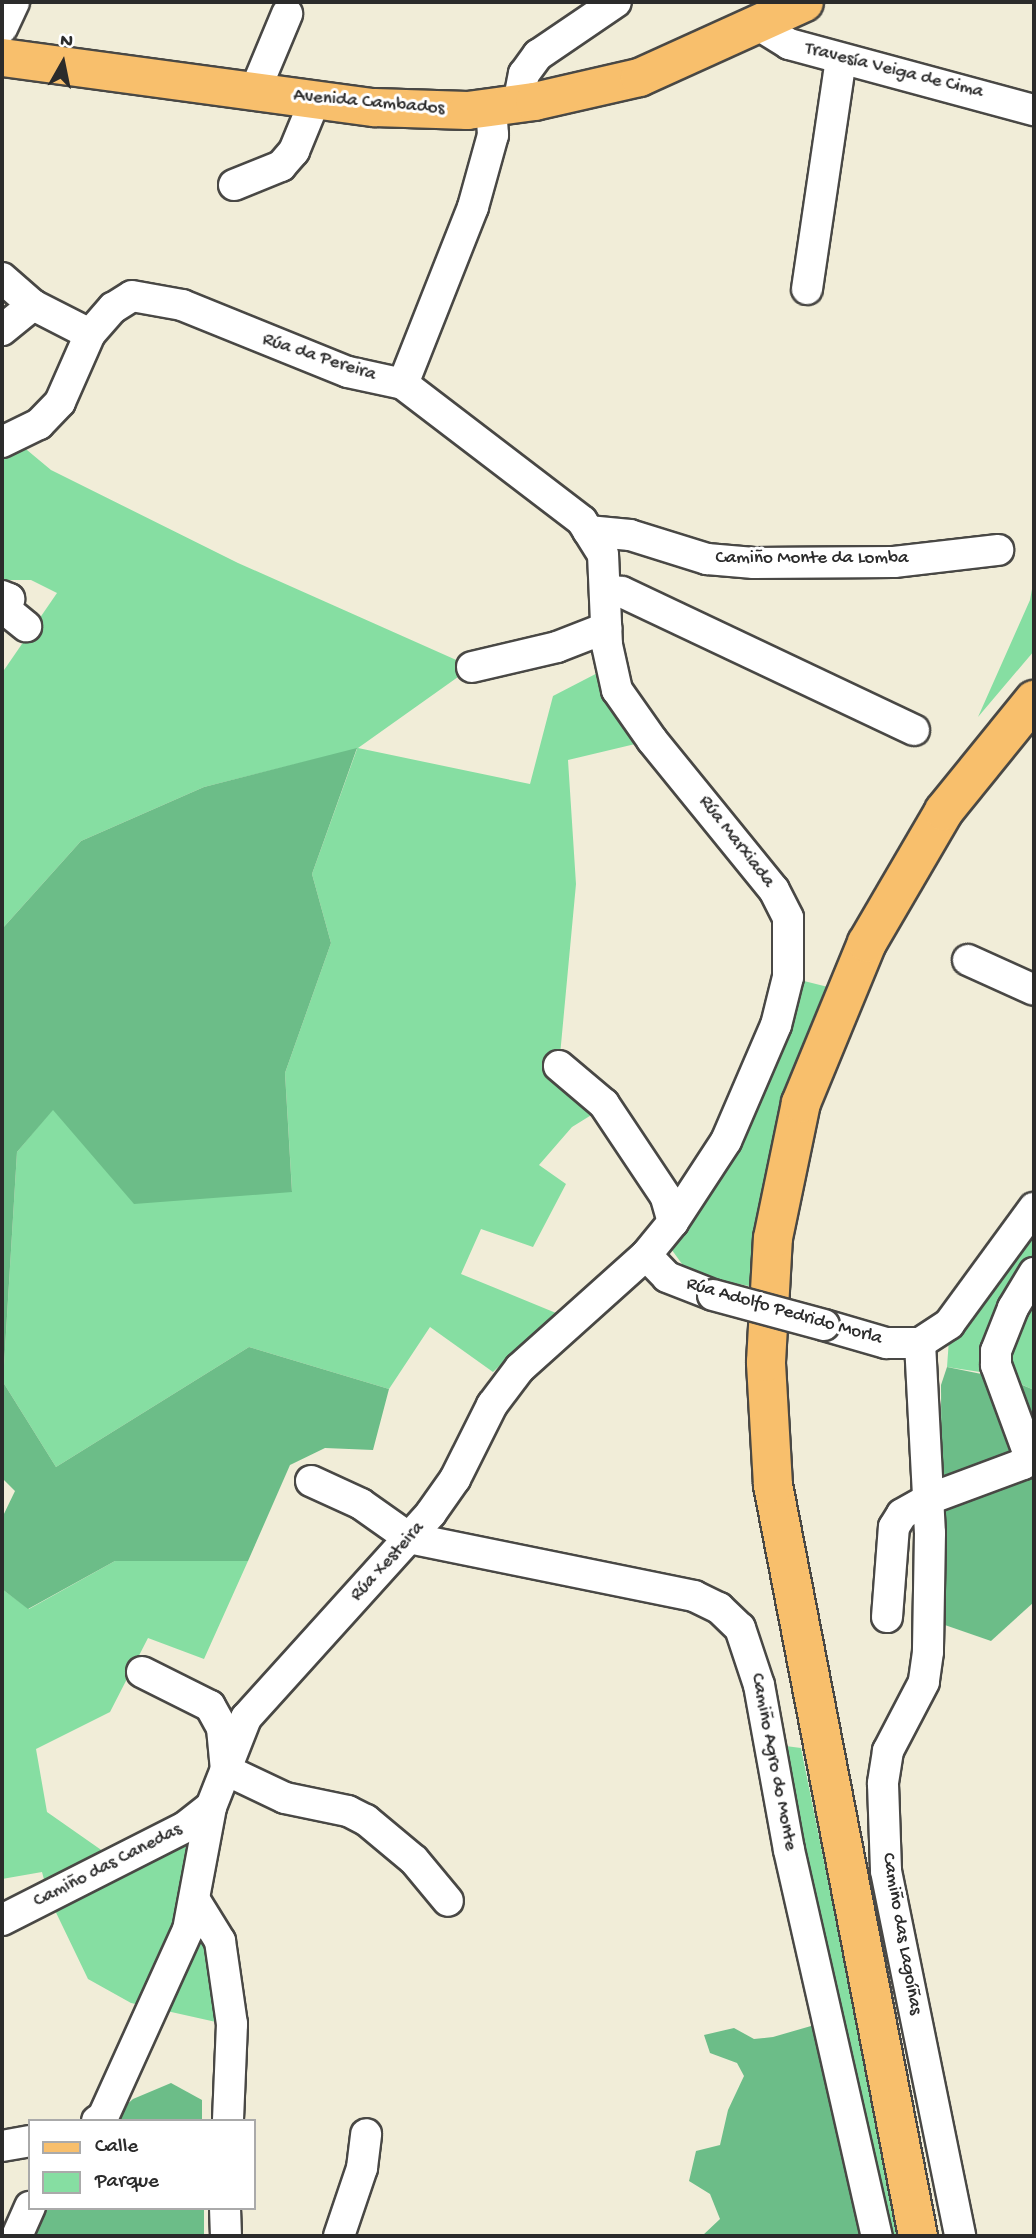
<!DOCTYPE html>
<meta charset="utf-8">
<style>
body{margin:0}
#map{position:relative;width:1036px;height:2238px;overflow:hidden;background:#f1edd8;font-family:"Gochi Hand",sans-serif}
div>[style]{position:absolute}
.green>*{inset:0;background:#86dea2}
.forest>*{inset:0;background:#6cbd88;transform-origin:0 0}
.roads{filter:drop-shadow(2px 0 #494845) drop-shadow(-2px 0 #494845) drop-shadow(0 2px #494845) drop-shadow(0 -2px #494845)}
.minor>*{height:30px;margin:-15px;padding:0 15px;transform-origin:15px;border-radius:15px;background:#fff}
.major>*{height:37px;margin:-18.5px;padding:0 18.5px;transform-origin:18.5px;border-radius:18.5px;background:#f8bf6c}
.highway>*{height:38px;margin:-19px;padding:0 19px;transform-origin:19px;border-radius:19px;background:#f8bf6c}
.bridges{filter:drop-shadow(2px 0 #494845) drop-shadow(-2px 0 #494845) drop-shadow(0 2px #494845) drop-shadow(0 -2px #494845)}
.minor-bridge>*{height:30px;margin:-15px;padding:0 15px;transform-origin:15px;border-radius:15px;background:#fff}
span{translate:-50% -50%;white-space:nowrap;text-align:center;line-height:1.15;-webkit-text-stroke:6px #fff;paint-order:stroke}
.street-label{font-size:19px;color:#2b2b2b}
.frame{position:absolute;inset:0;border:4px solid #2b2b2b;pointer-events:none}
.legend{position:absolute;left:28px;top:2119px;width:228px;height:91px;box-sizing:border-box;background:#fff;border:2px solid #aaa;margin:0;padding:9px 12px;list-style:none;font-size:21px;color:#2b2b2b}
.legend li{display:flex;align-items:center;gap:14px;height:35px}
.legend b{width:35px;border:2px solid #aaa}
.north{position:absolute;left:28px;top:28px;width:70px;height:70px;-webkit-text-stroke:5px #fff;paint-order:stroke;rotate:9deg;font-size:19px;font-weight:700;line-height:28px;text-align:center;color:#2b2b2b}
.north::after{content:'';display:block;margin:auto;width:24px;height:32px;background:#2b2b2b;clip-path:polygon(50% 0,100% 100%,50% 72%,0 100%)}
</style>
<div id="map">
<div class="green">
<div style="clip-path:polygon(9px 435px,51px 470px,238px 563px,472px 667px,358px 748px,530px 784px,553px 696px,611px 666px,652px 740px,568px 760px,576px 884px,559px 1066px,593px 1114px,572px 1127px,539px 1165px,566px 1184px,533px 1247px,481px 1229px,461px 1274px,556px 1313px,493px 1372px,430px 1327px,389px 1389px,249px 1347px,56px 1467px,3px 1382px,17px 1152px,53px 1109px,134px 1203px,292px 1191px,285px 1073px,331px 943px,312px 874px,357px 749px,204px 787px,81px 841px,2px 929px,2px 673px,57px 593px,31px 580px,2px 580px,2px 451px)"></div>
<div style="clip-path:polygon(1034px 578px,1034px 651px,978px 717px,1030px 600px)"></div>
<div style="clip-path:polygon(788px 977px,828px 987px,764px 1195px,749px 1286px,690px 1275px,669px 1246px)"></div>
<div style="clip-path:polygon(1034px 1205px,1034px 1390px,1000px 1375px,947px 1367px,949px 1339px)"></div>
<div style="clip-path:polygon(115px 1561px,248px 1561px,204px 1659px,148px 1638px,110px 1712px,36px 1749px,47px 1812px,117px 1861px,177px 1838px,196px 1848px,230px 2011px,216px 2022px,131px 2003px,88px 1979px,49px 1898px,42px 1872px,2px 1879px,2px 1589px,29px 1609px)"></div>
<div style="clip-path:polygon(770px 1744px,801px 1748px,900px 2236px,877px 2236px)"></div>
</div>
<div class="forest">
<div style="clip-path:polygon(357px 748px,312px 874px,331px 943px,285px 1073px,292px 1192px,134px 1204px,53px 1110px,17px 1152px,3px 1382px,56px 1467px,249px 1347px,389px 1389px,373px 1450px,325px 1448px,290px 1465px,248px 1561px,115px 1561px,28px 1609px,2px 1589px,2px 1518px,15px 1491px,2px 1478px,2px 929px,81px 841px,204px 787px)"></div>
<div style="clip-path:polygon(947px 1367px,1011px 1380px,1034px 1390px,1034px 1602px,991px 1641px,942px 1624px,941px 1385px)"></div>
<div style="clip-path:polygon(811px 2026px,830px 2031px,872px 2236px,702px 2236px,720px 2219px,710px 2194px,689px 2181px,696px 2151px,720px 2145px,728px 2110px,744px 2076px,737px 2063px,710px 2053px,704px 2035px,734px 2028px,754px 2039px,773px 2037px)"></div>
<div style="clip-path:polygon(171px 2083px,202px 2100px,202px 2121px,108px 2121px,133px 2099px)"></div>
<div style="left:30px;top:2208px;width:174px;height:31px"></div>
</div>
<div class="roads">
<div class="minor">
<div style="left:757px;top:24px;width:38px;rotate:32deg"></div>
<div style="left:789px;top:44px;width:254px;rotate:15.1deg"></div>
<div style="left:2px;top:28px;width:29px;rotate:-65deg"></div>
<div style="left:254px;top:93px;width:86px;rotate:-67.3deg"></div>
<div style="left:518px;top:104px;width:31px;rotate:-79deg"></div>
<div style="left:524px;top:74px;width:24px;rotate:-54deg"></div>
<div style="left:538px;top:55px;width:94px;rotate:-34.2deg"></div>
<div style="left:234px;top:185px;width:51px;rotate:-22deg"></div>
<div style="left:281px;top:166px;width:20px;rotate:-49deg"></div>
<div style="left:294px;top:151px;width:55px;rotate:-67.6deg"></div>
<div style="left:2px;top:278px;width:41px;rotate:41.1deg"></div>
<div style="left:33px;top:305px;width:64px;rotate:27deg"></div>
<div style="left:90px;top:334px;width:35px;rotate:-49deg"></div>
<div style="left:113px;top:308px;width:22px;rotate:-32deg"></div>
<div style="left:132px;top:296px;width:51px;rotate:10.2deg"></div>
<div style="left:182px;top:305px;width:179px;rotate:22deg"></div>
<div style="left:348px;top:372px;width:56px;rotate:12.3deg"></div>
<div style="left:403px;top:384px;width:190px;rotate:-68.4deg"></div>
<div style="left:473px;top:207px;width:75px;rotate:-74.5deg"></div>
<div style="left:493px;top:135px;width:28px;rotate:-94deg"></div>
<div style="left:807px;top:289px;width:232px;rotate:-81.6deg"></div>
<div style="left:2px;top:330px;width:40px;rotate:-39deg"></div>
<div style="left:403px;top:384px;width:225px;rotate:37.4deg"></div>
<div style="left:582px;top:521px;width:39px;rotate:58deg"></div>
<div style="left:603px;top:554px;width:91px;rotate:87.5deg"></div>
<div style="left:607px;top:645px;width:46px;rotate:77.5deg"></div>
<div style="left:617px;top:690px;width:61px;rotate:55deg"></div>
<div style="left:652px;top:740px;width:193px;rotate:50.9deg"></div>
<div style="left:774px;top:890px;width:31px;rotate:63deg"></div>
<div style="left:788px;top:918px;width:59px;rotate:90deg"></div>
<div style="left:788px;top:977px;width:49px;rotate:104deg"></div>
<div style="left:776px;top:1025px;width:126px;rotate:113.3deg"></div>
<div style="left:726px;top:1141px;width:97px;rotate:123.2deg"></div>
<div style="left:2px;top:442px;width:41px;rotate:-25.9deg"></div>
<div style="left:39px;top:424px;width:30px;rotate:-46deg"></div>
<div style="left:60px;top:402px;width:74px;rotate:-66.2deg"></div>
<div style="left:588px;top:531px;width:42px;rotate:5.4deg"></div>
<div style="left:630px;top:535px;width:81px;rotate:17.3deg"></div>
<div style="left:707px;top:559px;width:47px;rotate:4.9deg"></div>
<div style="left:754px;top:563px;width:140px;rotate:-0.4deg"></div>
<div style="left:894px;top:562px;width:105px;rotate:-6.6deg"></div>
<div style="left:605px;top:590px;width:17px;rotate:7deg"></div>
<div style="left:622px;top:592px;width:323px;rotate:25.3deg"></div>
<div style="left:2px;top:596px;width:8px;rotate:23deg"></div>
<div style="left:9px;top:599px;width:11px;rotate:105deg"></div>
<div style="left:6px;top:610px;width:26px;rotate:39deg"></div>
<div style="left:472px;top:667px;width:87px;rotate:-13.2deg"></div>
<div style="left:557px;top:647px;width:53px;rotate:-21.2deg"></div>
<div style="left:968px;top:960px;width:72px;rotate:24.4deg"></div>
<div style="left:646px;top:1255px;width:30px;rotate:46deg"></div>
<div style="left:667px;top:1277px;width:49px;rotate:21.4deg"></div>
<div style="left:824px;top:1325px;width:65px;rotate:16.2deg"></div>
<div style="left:886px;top:1343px;width:34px"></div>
<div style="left:920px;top:1343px;width:35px;rotate:-33deg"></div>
<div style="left:949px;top:1324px;width:144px;rotate:-53.8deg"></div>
<div style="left:920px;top:1343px;width:190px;rotate:87deg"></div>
<div style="left:930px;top:1533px;width:119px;rotate:91deg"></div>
<div style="left:928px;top:1652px;width:30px;rotate:98deg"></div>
<div style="left:924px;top:1682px;width:78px;rotate:117.6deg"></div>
<div style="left:888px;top:1751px;width:33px;rotate:99deg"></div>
<div style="left:883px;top:1784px;width:87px;rotate:88deg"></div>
<div style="left:886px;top:1871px;width:372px;rotate:78.5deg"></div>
<div style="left:311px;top:1481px;width:55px;rotate:24.7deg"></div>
<div style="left:361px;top:1504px;width:59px;rotate:35.3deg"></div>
<div style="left:409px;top:1538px;width:291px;rotate:11.5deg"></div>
<div style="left:694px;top:1596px;width:28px;rotate:26deg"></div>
<div style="left:719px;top:1608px;width:29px;rotate:44deg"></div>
<div style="left:740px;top:1628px;width:60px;rotate:71.6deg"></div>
<div style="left:759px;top:1685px;width:168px;rotate:79.7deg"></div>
<div style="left:789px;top:1850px;width:396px;rotate:77.2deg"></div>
<div style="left:887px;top:1617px;width:90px;rotate:-85.6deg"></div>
<div style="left:894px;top:1527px;width:15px;rotate:-58deg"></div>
<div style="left:902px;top:1514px;width:31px;rotate:-29deg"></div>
<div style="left:929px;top:1499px;width:100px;rotate:-20.4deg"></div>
<div style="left:1023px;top:1464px;width:13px;rotate:-67deg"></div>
<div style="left:1028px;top:1452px;width:93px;rotate:-110.2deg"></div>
<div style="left:996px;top:1365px;width:14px;rotate:-90deg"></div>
<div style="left:996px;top:1351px;width:46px;rotate:-68.4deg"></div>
<div style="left:1013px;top:1308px;width:41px;rotate:-59deg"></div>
<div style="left:142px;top:1672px;width:76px;rotate:26.6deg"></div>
<div style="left:210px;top:1706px;width:25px;rotate:61deg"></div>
<div style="left:222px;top:1728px;width:42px;rotate:84.6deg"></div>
<div style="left:226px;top:1770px;width:65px;rotate:25.4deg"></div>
<div style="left:285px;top:1798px;width:64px;rotate:11.7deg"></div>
<div style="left:348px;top:1811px;width:20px;rotate:27deg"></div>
<div style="left:366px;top:1820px;width:62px;rotate:39.8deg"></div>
<div style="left:414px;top:1860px;width:53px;rotate:50.3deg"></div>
<div style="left:196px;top:1902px;width:46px;rotate:58.4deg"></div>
<div style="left:220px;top:1941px;width:84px;rotate:81.8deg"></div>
<div style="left:232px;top:2024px;width:97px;rotate:92.4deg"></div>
<div style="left:2px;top:1920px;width:205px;rotate:-26.9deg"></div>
<div style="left:185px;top:1827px;width:33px;rotate:-38deg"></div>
<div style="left:97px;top:2121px;width:7px;rotate:-34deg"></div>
<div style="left:103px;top:2117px;width:205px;rotate:-65.6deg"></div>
<div style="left:188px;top:1930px;width:125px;rotate:-79.4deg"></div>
<div style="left:211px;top:1807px;width:96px;rotate:-68.5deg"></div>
<div style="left:246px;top:1718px;width:276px;rotate:-47.9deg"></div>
<div style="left:431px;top:1513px;width:42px;rotate:-54.8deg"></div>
<div style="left:455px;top:1479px;width:83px;rotate:-63.4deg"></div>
<div style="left:492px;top:1405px;width:46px;rotate:-52.9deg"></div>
<div style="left:520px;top:1368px;width:169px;rotate:-41.9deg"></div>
<div style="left:646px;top:1255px;width:43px;rotate:-50.7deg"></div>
<div style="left:673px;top:1222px;width:26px;rotate:-106deg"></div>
<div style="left:666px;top:1197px;width:112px;rotate:-123.7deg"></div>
<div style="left:604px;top:1104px;width:59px;rotate:-139.8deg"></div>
<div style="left:2px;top:2146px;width:28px;rotate:-10deg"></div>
<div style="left:225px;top:2208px;width:28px;rotate:88deg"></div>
<div style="left:17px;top:2236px;width:32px;rotate:-66deg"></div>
<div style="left:339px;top:2236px;width:72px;rotate:-71.3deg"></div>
<div style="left:362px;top:2168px;width:34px;rotate:-83deg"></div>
</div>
<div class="major">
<div style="left:2px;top:57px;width:375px;rotate:7.7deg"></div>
<div style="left:374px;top:107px;width:93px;rotate:1.8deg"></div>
<div style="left:467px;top:110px;width:68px;rotate:-7.7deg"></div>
<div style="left:534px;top:101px;width:108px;rotate:-12.9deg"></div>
<div style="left:639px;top:77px;width:181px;rotate:-24.4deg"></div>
</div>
<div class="highway">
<div style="left:918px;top:2236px;width:765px;rotate:-100.93deg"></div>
<div style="left:773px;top:1485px;width:123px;rotate:-93.3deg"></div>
<div style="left:766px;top:1362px;width:124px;rotate:-86.8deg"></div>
<div style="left:773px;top:1238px;width:138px;rotate:-78.3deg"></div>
<div style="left:801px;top:1103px;width:173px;rotate:-67.6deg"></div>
<div style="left:867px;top:943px;width:153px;rotate:-59.7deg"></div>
<div style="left:944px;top:811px;width:143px;rotate:-51deg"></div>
</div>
</div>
<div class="bridges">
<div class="minor-bridge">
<div style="left:713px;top:1295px;width:115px;rotate:15.1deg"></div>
</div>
</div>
<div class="street-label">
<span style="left:894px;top:71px;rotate:14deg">Travesía Veiga de Cima</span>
<span style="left:369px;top:103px;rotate:5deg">Avenida Cambados</span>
<span style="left:319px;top:358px;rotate:18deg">Rúa da Pereira</span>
<span style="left:812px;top:559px">Camiño Monte da Lomba</span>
<span style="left:736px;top:842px;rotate:52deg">Rúa Marxiada</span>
<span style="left:784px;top:1312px;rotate:16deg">Rúa Adolfo Pedrido Morla</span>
<span style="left:388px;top:1562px;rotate:-48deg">Rúa Xesteira</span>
<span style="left:773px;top:1762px;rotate:79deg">Camiño Agro do Monte</span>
<span style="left:108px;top:1866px;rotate:-27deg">Camiño das Canedas</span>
<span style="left:901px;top:1934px;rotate:80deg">Camiño das Lagoíñas</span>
</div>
<div class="frame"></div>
<ul class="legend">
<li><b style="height:9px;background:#f8bf6c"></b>Calle</li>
<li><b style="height:19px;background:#86dea2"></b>Parque</li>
</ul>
<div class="north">N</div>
</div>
